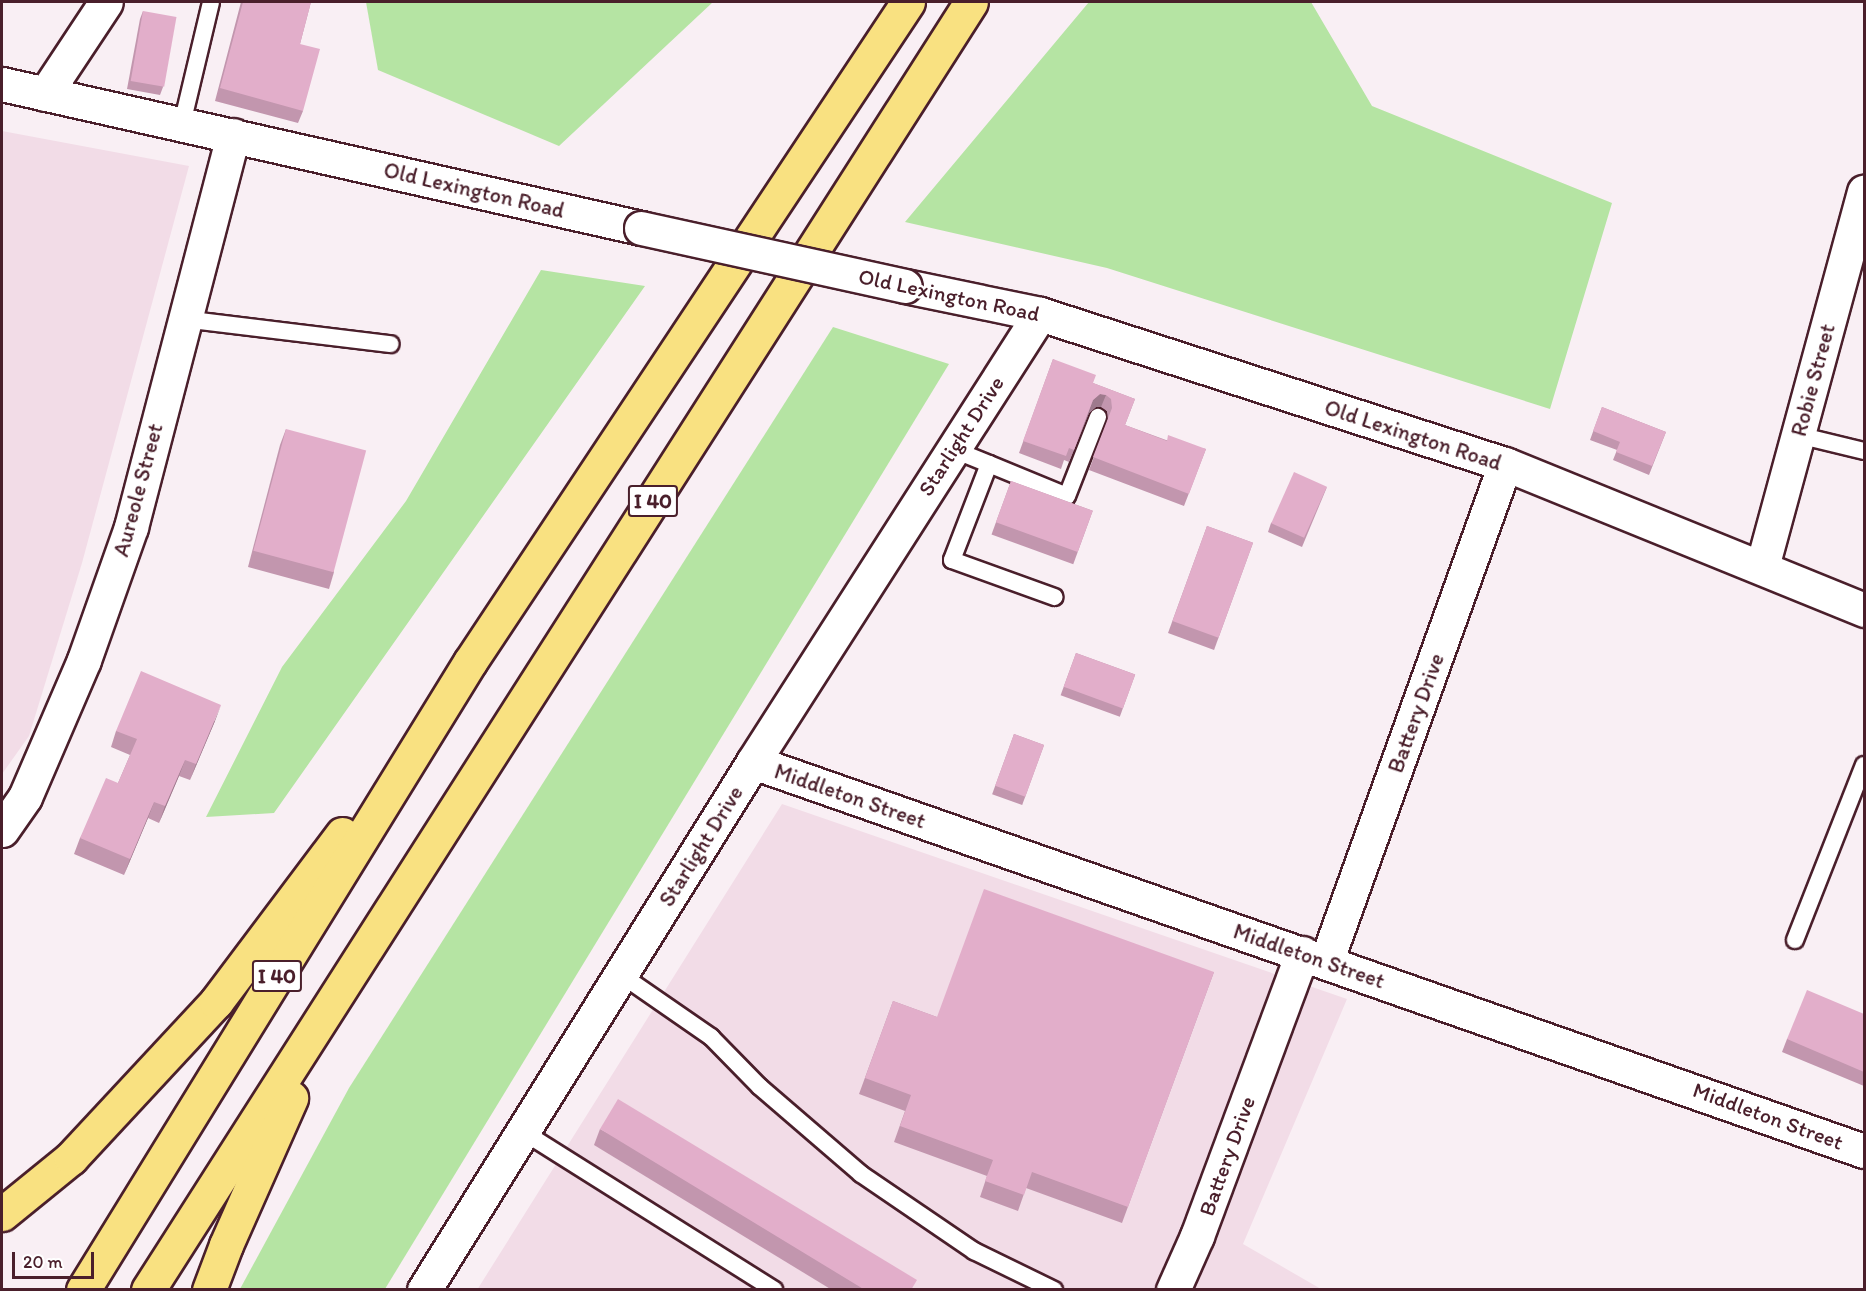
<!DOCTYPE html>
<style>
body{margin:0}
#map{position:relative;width:1866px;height:1291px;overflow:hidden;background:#f9eff4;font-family:Itim,sans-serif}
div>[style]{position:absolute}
.built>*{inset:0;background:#f2dce7}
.green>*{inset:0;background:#b5e4a3}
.roads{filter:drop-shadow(2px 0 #4a1f2b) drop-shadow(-2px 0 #4a1f2b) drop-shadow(0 2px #4a1f2b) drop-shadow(0 -2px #4a1f2b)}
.lane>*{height:16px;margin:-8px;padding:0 8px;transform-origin:8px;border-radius:8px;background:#fff}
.street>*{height:33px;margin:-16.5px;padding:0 16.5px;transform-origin:16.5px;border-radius:16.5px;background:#fff}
.secondary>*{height:33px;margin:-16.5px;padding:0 16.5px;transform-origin:16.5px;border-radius:16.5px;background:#fff}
.highway>*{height:33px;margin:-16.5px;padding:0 16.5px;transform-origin:16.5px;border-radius:16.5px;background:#f9e181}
.bridges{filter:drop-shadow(2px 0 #4a1f2b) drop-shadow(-2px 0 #4a1f2b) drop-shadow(0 2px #4a1f2b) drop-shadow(0 -2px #4a1f2b)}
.secondary-bridge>*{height:33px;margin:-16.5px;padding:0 16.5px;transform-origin:16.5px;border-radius:16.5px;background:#fff}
.wall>*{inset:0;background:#c296ae;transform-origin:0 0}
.shaded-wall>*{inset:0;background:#9e7a8d}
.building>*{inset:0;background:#e2aeca;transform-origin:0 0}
span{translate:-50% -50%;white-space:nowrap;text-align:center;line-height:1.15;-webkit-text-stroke:4.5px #fff;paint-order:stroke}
.shield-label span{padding:2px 4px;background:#fff;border:2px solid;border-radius:4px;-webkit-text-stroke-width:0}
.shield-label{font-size:21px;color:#4a1f2b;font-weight:700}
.street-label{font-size:22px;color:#4a1f2b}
.frame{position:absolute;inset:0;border:3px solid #4a1f2b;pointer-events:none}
.scale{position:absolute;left:12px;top:1252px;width:82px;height:27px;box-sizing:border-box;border:3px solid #4a1f2b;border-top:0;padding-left:8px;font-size:18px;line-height:21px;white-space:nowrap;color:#4a1f2b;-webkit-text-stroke:4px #fff;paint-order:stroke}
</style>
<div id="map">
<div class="built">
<div style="clip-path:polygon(2px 131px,189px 166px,82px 563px,29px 736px,2px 774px)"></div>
<div style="clip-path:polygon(782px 804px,1347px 999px,1243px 1244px,1321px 1289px,477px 1290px)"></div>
</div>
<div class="green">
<div style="clip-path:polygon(366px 2px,713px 2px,559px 146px,378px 70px)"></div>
<div style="clip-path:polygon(1089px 2px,1311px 2px,1372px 106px,1612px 203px,1550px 409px,1107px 268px,905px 222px)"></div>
<div style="clip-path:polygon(541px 270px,645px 286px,274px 813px,206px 817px,282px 667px,406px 501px)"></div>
<div style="clip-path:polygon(833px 327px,949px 364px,385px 1289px,240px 1289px,349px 1088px)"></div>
</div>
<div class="roads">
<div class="lane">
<div style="left:182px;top:124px;width:125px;rotate:-76.6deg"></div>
<div style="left:183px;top:319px;width:209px;rotate:6.9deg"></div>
<div style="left:1798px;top:435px;width:68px;rotate:13.6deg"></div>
<div style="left:952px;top:449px;width:40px;rotate:22deg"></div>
<div style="left:989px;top:464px;width:103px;rotate:111.1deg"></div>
<div style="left:952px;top:560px;width:109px;rotate:19.9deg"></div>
<div style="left:989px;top:464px;width:84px;rotate:22.3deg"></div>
<div style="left:1067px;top:496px;width:85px;rotate:-68.6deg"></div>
<div style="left:1795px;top:940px;width:188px;rotate:-68.5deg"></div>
<div style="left:620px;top:974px;width:111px;rotate:34.7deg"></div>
<div style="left:711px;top:1037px;width:70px;rotate:45.6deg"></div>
<div style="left:760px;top:1087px;width:133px;rotate:40.7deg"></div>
<div style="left:861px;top:1174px;width:137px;rotate:34.3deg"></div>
<div style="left:974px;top:1251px;width:89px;rotate:26deg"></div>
<div style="left:522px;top:1131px;width:298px;rotate:32.2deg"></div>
</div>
<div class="street">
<div style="left:45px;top:94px;width:110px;rotate:-56.5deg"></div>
<div style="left:1762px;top:567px;width:389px;rotate:-74.8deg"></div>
<div style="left:753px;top:762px;width:1177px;rotate:19.3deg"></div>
<div style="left:2px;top:830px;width:40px;rotate:-55.1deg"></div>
<div style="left:25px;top:797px;width:149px;rotate:-66.7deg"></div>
<div style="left:84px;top:660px;width:141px;rotate:-70.5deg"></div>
<div style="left:131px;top:527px;width:405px;rotate:-75.4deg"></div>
<div style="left:1326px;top:962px;width:529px;rotate:-70.23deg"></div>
<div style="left:424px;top:1290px;width:622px;rotate:-58.07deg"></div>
<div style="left:753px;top:762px;width:532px;rotate:-57.36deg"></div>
<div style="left:1173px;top:1290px;width:59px;rotate:-66deg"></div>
<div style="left:1197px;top:1236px;width:302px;rotate:-69.6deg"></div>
</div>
<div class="secondary">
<div style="left:2px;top:84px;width:655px;rotate:12.7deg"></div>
<div style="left:905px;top:286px;width:138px;rotate:11.7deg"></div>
<div style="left:1040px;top:314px;width:489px;rotate:17.9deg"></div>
<div style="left:1505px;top:464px;width:388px;rotate:22.1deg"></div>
</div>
<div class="highway">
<div style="left:2px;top:1214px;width:89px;rotate:-39.1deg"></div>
<div style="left:71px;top:1158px;width:213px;rotate:-47.1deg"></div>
<div style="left:216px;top:1002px;width:210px;rotate:-53.1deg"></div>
<div style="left:83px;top:1290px;width:738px;rotate:-58.36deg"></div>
<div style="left:470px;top:662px;width:792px;rotate:-56.43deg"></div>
<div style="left:148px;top:1290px;width:1528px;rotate:-57.42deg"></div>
<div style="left:209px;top:1290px;width:48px;rotate:-69.3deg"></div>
<div style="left:226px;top:1245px;width:161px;rotate:-66.1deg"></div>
</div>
</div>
<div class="bridges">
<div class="secondary-bridge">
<div style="left:641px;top:228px;width:270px;rotate:12.4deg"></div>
</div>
</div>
<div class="wall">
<div style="clip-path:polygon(241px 2px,311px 2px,300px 44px,303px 111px,298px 123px,215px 101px)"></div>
<div style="clip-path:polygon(143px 11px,163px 87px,160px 95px,127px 89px,140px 19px)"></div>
<div style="clip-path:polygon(1053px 359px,1093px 383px,1135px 399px,1125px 425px,1166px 440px,1206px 449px,1184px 506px,1089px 470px,1108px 420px,1107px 411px,1101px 407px,1096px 407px,1089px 413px,1069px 462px,1064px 460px,1061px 469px,1019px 453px)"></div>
<div style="clip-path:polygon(1602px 407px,1666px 432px,1649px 475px,1613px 460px,1617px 450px,1590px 440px)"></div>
<div style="clip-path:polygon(286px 429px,334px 572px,329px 589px,248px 567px,280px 445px)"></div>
<div style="left:1011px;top:481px;width:87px;height:57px;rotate:20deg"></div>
<div style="clip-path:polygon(1327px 487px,1302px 547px,1268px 532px,1271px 523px)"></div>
<div style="left:1207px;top:526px;width:49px;height:114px;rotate:20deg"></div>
<div style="left:1076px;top:653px;width:63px;height:45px;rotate:20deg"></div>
<div style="clip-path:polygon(215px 721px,190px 780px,179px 776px,159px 823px,148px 818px,124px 875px,74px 854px,80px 838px,118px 783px,130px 755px,111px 747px,116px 731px)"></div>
<div style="left:1014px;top:734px;width:32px;height:64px;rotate:20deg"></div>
<div style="clip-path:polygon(1214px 972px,1122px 1223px,1026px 1188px,1018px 1211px,980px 1197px,987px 1176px,894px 1142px,905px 1111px,859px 1094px,893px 1001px,937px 1017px)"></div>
<div style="clip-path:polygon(1864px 1014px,1864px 1086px,1782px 1052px,1787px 1039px)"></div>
<div style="clip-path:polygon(600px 1129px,913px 1290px,832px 1290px,594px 1145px)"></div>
</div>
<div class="shaded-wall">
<div style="clip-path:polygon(1100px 394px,1106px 395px,1101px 407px,1096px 407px,1089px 413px,1069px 462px,1093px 400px)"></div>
<div style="clip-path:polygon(221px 705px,215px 721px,190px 780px,196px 764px)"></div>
<div style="clip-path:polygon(185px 760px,179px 776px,159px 823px,165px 806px)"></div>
<div style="clip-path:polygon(154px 802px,148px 818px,124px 875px,130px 859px)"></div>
</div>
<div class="building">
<div style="clip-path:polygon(243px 2px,311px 2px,300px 44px,320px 49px,303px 111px,220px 88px)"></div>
<div style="left:143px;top:11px;width:34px;height:71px;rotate:10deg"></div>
<div style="clip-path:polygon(1053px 359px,1096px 375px,1093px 383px,1135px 399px,1125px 425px,1167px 441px,1168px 435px,1206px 449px,1189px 494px,1093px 457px,1112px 408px,1111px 399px,1106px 395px,1100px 394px,1093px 400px,1074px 450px,1069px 448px,1066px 456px,1023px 441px)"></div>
<div style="clip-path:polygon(1602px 407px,1666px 432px,1652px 466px,1616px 452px,1620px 442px,1593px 431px)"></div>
<div style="left:286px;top:429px;width:83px;height:126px;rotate:15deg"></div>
<div style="left:1294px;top:472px;width:36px;height:56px;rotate:24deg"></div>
<div style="left:1011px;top:481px;width:87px;height:44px;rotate:20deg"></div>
<div style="left:1207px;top:526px;width:49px;height:101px;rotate:20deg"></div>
<div style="left:1076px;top:653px;width:63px;height:36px;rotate:20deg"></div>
<div style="clip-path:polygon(141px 671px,221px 705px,196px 764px,185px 760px,165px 806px,154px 802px,130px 859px,80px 838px,106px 778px,118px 783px,137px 739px,116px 731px)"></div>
<div style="left:1014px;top:734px;width:32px;height:55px;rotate:20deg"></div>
<div style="clip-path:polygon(984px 889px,1214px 972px,1128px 1207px,1032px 1172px,1024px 1195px,985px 1181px,993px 1160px,900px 1126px,911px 1095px,865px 1078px,893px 1001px,937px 1017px)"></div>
<div style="clip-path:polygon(1807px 990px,1864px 1014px,1864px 1072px,1787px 1039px)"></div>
<div style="clip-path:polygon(618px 1099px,917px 1280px,911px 1290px,865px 1290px,600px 1129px)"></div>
</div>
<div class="shield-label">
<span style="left:653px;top:501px">I 40</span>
<span style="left:277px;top:976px">I 40</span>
</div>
<div class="street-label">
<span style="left:474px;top:190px;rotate:13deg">Old Lexington Road</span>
<span style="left:949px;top:295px;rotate:12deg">Old Lexington Road</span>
<span style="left:1813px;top:380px;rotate:-75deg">Robie Street</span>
<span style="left:1413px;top:435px;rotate:18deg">Old Lexington Road</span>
<span style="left:961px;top:436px;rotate:-57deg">Starlight Drive</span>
<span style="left:138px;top:490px;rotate:-75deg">Aureole Street</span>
<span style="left:1416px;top:713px;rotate:-70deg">Battery Drive</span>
<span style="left:850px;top:796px;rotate:19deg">Middleton Street</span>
<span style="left:701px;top:846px;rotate:-58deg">Starlight Drive</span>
<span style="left:1309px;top:956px;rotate:19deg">Middleton Street</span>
<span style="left:1768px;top:1116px;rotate:20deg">Middleton Street</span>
<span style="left:1227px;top:1156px;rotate:-70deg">Battery Drive</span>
</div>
<div class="frame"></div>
<div class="scale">20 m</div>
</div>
